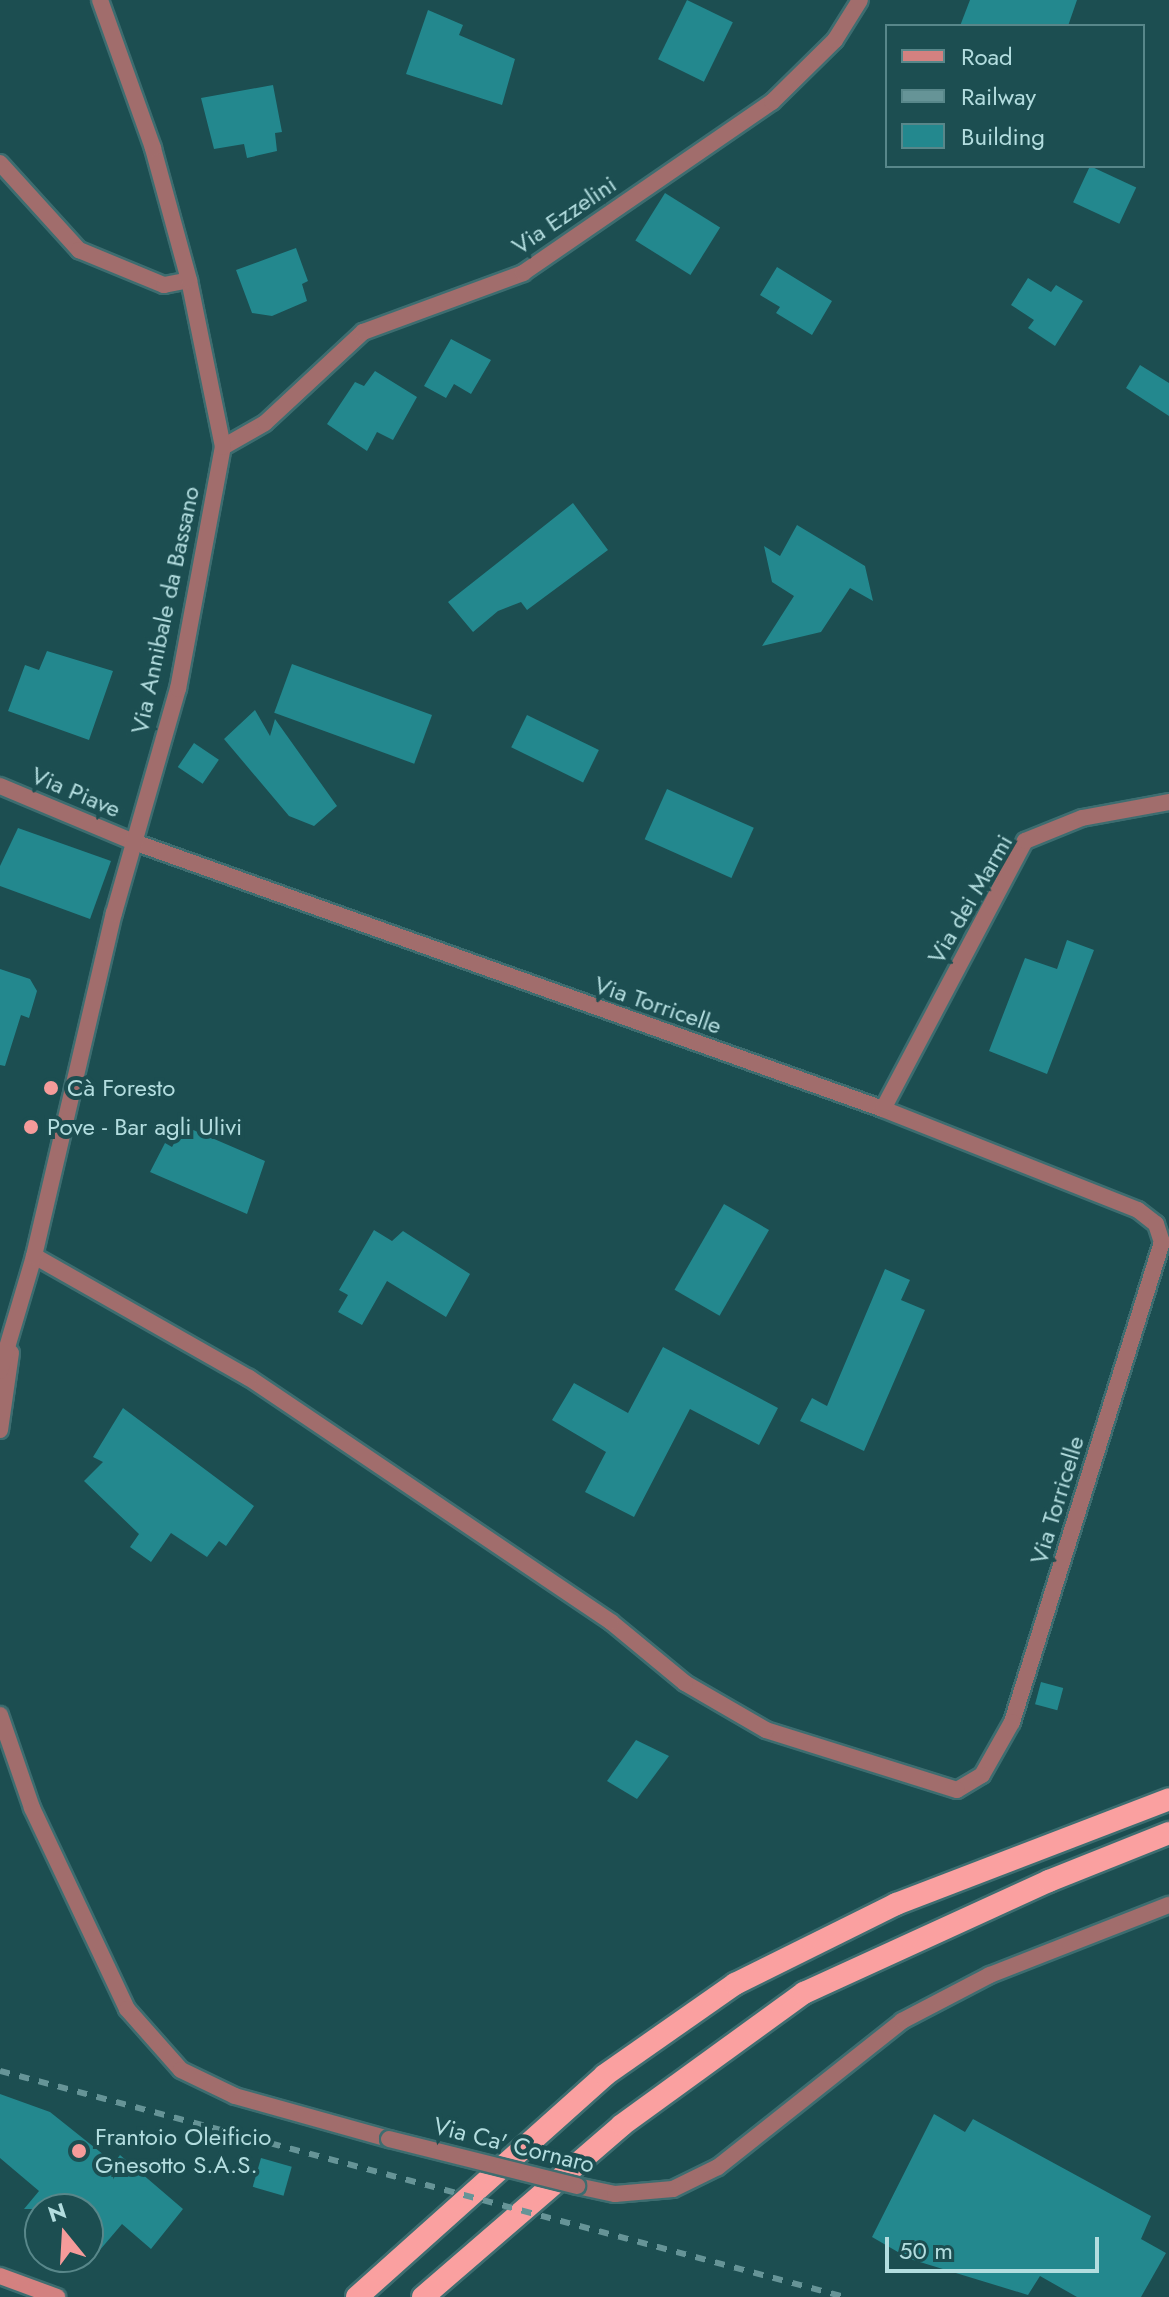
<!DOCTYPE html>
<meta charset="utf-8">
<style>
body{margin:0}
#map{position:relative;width:1169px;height:2297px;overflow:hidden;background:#1c4e51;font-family:Jost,sans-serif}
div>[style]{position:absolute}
.building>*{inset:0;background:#23888e;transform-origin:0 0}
.roads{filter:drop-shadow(2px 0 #3d6d70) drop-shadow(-2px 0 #3d6d70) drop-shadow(0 2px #3d6d70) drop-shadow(0 -2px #3d6d70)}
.minor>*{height:16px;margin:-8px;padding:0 8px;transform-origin:8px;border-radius:8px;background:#a16d6c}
.tertiary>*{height:16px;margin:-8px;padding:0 8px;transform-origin:8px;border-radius:8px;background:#a16d6c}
.secondary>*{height:16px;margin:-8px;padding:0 8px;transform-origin:8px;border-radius:8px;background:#d38180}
.trunk>*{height:22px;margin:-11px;padding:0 11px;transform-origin:11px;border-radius:11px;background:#faa0a0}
.rail>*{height:6px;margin-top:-3px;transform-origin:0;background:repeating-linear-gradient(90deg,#669497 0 10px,transparent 0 20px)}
.bridges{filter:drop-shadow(2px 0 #3d6d70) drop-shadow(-2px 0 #3d6d70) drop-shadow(0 2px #3d6d70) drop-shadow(0 -2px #3d6d70)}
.minor-bridge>*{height:16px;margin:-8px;padding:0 8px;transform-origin:8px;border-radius:8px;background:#a16d6c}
.dots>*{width:22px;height:22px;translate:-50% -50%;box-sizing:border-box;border:4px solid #1c4e51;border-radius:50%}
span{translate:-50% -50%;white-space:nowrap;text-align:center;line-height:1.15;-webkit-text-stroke:8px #1c4e51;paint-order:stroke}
.street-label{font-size:24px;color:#b3dddf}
.poi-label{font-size:24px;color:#b3dddf}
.left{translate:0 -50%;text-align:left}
.legend{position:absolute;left:885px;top:24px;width:260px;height:144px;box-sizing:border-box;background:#1c4e51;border:2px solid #58878a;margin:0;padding:10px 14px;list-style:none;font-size:24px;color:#b3dddf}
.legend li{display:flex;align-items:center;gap:16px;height:40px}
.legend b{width:40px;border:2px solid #58878a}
.north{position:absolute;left:24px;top:2193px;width:80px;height:80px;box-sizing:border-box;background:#1c4e51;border:2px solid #58878a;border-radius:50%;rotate:342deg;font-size:22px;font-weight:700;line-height:32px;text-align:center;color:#b3dddf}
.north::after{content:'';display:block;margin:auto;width:28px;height:36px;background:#f59b9a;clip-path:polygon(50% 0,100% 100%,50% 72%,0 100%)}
.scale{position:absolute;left:885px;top:2237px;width:214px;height:36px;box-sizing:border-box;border:4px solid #b3dddf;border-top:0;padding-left:10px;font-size:24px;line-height:28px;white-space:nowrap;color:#b3dddf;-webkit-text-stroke:6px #1c4e51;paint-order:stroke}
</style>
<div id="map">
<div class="building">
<div style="left:687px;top:0;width:51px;height:66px;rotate:26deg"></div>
<div style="clip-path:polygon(970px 0,1077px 0,1068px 26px,960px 26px)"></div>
<div style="clip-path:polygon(428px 10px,463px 25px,459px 35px,515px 59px,502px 105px,406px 74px)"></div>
<div style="clip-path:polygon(273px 85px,282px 132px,275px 133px,277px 151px,247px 158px,244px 144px,214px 149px,201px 98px)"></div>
<div style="left:1090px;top:166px;width:51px;height:40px;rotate:25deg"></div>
<div style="left:665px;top:193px;width:65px;height:56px;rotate:32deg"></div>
<div style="clip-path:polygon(296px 248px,308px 281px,302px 284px,307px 301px,272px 316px,252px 313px,236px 270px)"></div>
<div style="clip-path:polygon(777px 267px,832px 301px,812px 335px,776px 313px,780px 307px,760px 295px)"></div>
<div style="clip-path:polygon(1028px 278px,1051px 292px,1056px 285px,1083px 301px,1055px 346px,1028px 328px,1034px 320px,1011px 305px)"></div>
<div style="clip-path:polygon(451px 339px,491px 360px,471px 394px,454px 384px,446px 398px,424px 386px)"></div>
<div style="clip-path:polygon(1140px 365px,1169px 383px,1169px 416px,1126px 388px)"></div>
<div style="clip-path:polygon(375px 371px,417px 397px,393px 440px,377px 432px,367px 451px,327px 424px,355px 382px,364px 386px)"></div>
<div style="clip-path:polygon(573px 503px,608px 550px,527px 610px,521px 602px,498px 611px,473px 632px,448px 602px)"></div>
<div style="clip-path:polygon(797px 525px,865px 566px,873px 601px,850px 588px,821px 632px,762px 646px,794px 596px,772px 582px,764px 546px,780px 556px)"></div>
<div style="clip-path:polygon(47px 651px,113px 671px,89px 740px,8px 711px,25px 665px,39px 670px)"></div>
<div style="left:292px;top:664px;width:149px;height:52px;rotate:20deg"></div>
<div style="clip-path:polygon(255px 710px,270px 736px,275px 719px,337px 806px,314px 826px,289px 816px,224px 739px)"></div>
<div style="left:527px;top:715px;width:80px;height:36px;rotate:26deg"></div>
<div style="left:194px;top:743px;width:30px;height:29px;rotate:34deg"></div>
<div style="left:667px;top:789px;width:95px;height:55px;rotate:24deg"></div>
<div style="clip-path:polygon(18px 828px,111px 861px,90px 919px,0 886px,0 866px)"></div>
<div style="clip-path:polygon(1067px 940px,1094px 950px,1047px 1074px,989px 1051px,1025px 958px,1057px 969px)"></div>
<div style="clip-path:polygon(0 969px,30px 979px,37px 991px,29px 1018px,21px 1015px,5px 1066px,0 1065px)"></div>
<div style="clip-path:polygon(184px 1126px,265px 1161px,247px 1214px,150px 1172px,165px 1143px,172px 1147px)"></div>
<div style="left:724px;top:1204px;width:52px;height:99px;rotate:30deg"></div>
<div style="clip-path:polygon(374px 1230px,392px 1241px,403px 1231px,470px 1274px,446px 1317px,387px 1281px,362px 1325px,338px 1312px,348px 1295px,339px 1290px)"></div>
<div style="clip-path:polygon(885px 1269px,910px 1280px,901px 1300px,925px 1310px,864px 1451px,800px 1421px,812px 1398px,827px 1406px)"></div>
<div style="clip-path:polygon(663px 1347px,778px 1408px,759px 1445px,690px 1409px,634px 1517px,585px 1492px,606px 1452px,552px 1420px,574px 1383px,628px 1413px)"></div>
<div style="clip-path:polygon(123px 1408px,254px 1506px,226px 1546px,219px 1541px,207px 1557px,171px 1533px,151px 1562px,130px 1547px,139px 1534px,84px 1481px,103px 1462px,93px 1457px)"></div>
<div style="left:1041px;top:1682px;width:23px;height:23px;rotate:15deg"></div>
<div style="clip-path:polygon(636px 1740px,669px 1756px,637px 1799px,607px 1781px)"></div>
<div style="clip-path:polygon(0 2094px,50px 2112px,114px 2163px,120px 2155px,183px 2209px,151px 2249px,122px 2224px,88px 2264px,88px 2209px,24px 2209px,39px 2191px,0 2158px)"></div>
<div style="clip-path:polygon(934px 2114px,965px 2132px,973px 2119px,1151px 2216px,1141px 2239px,1166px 2253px,1141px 2297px,1077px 2297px,1040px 2276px,1028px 2295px,910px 2259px,872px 2237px)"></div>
<div style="left:261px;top:2158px;width:32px;height:30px;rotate:16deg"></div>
</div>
<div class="roads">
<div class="minor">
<div style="left:0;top:163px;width:118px;rotate:47.8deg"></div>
<div style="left:79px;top:250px;width:92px;rotate:22.4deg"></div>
<div style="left:164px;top:285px;width:25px;rotate:-11deg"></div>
<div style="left:223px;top:447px;width:48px;rotate:-29.7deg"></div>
<div style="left:265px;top:423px;width:134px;rotate:-42.9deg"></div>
<div style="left:363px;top:332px;width:171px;rotate:-20.2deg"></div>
<div style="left:523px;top:273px;width:302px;rotate:-34.5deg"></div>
<div style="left:772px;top:102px;width:88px;rotate:-44.5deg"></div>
<div style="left:835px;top:40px;width:47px;rotate:-58deg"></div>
<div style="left:0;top:786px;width:145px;rotate:22.7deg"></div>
<div style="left:134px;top:842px;width:795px;rotate:19.62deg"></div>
<div style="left:883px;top:1109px;width:274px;rotate:21.6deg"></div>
<div style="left:1138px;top:1210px;width:23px;rotate:38deg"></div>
<div style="left:1156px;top:1224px;width:19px;rotate:72deg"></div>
<div style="left:1162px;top:1242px;width:503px;rotate:107.35deg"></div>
<div style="left:1012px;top:1722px;width:61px;rotate:119.5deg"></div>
<div style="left:982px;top:1775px;width:29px;rotate:149deg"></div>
<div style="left:957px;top:1790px;width:200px;rotate:-162.6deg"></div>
<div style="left:766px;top:1730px;width:94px;rotate:-149.9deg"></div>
<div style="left:685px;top:1683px;width:96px;rotate:-140.5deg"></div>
<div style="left:611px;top:1622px;width:437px;rotate:-146deg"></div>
<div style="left:249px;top:1378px;width:247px;rotate:-150.4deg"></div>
<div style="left:883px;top:1109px;width:303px;rotate:-62.1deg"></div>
<div style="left:1025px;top:841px;width:61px;rotate:-22deg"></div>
<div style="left:1082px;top:818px;width:88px;rotate:-10.4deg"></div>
<div style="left:0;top:1430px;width:78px;rotate:-81.9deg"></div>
<div style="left:0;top:1715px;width:98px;rotate:71deg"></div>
<div style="left:32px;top:1808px;width:222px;rotate:64.7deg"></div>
<div style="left:127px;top:2009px;width:81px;rotate:48.5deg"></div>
<div style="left:181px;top:2070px;width:60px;rotate:25.7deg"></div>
<div style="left:235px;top:2096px;width:160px;rotate:15.6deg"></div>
<div style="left:577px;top:2186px;width:39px;rotate:12deg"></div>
<div style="left:615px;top:2194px;width:58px;rotate:-4.9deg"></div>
<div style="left:673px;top:2189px;width:50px;rotate:-26.1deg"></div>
<div style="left:718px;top:2167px;width:235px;rotate:-38.4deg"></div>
<div style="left:902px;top:2021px;width:99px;rotate:-27.6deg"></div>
<div style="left:990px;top:1975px;width:192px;rotate:-21.4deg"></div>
</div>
<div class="tertiary">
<div style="left:0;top:1371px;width:120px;rotate:-73.5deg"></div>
<div style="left:34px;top:1256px;width:352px;rotate:-76.9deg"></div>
<div style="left:114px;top:913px;width:233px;rotate:-74.1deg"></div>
<div style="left:178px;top:689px;width:246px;rotate:-79.5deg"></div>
<div style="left:223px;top:447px;width:170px;rotate:-101.5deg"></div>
<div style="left:189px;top:280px;width:137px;rotate:-105.3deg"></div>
<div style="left:153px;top:148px;width:157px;rotate:-109.7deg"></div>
</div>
<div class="secondary">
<div style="left:0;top:2276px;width:61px;rotate:20.2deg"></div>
</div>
<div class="trunk">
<div style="left:357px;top:2297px;width:333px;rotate:-41.8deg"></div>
<div style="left:605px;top:2075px;width:159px;rotate:-35deg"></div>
<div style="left:735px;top:1984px;width:180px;rotate:-26.4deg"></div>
<div style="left:896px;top:1904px;width:292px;rotate:-21deg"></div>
<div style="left:423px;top:2297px;width:263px;rotate:-40.8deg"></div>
<div style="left:622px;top:2125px;width:225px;rotate:-36deg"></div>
<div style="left:804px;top:1993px;width:269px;rotate:-24.6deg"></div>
<div style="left:1049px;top:1881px;width:129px;rotate:-21.8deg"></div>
</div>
</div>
<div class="rail">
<div style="left:0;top:2071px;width:875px;rotate:14.97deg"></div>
</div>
<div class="bridges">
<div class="minor-bridge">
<div style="left:389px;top:2139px;width:194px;rotate:14deg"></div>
</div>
</div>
<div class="dots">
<div style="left:51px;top:1088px;background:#f59b9a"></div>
<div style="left:31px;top:1127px;background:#f59b9a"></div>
<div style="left:79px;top:2151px;background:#f59b9a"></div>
</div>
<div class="street-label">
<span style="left:564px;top:215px;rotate:-34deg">Via Ezzelini</span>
<span style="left:165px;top:610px;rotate:-78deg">Via Annibale da Bassano</span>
<span style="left:76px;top:792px;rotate:23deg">Via Piave</span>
<span style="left:970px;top:899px;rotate:-60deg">Via dei Marmi</span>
<span style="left:658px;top:1005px;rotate:19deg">Via Torricelle</span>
<span style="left:1057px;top:1500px;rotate:-73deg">Via Torricelle</span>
<span style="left:514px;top:2145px;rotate:14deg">Via Ca' Cornaro</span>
</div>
<div class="poi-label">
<span class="left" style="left:67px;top:1088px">Cà Foresto</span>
<span class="left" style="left:47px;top:1127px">Pove - Bar agli Ulivi</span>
<span class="left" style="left:95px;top:2151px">Frantoio Oleificio<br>Gnesotto S.A.S.</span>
</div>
<ul class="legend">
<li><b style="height:10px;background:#d38180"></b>Road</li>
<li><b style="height:10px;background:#669497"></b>Railway</li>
<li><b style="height:22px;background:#23888e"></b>Building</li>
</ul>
<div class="north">N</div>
<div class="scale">50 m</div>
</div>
